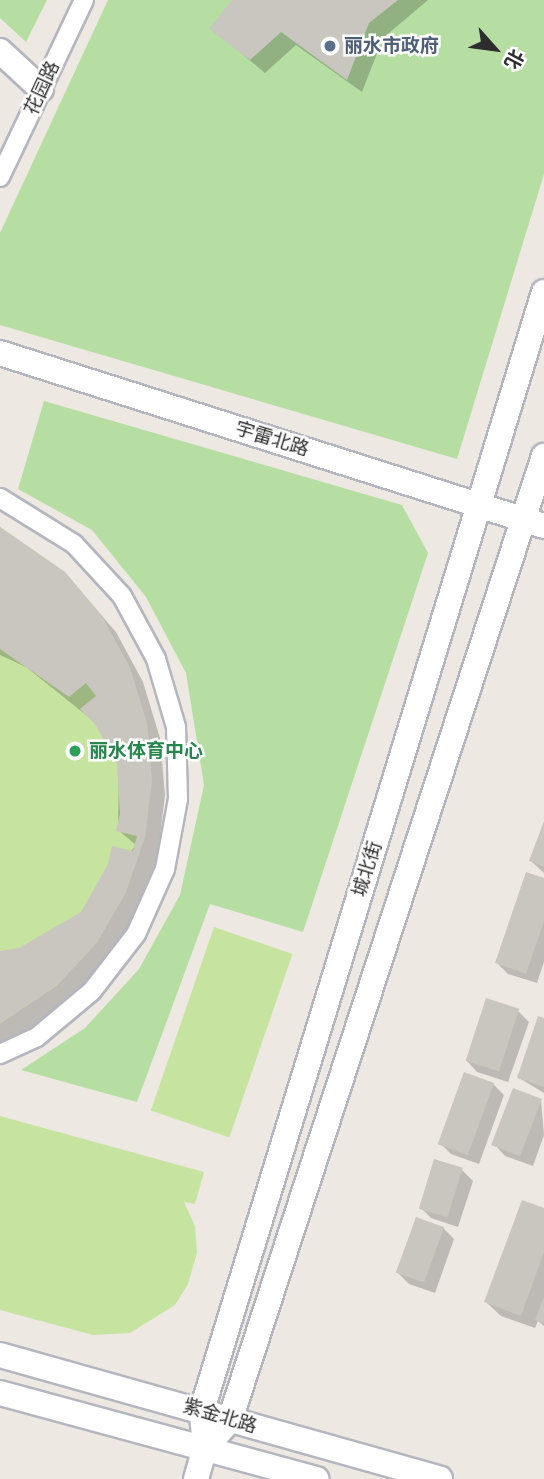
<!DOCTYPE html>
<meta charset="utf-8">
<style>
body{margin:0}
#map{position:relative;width:544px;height:1479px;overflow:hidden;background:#ede8e1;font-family:Poppins,"Noto Sans SC",sans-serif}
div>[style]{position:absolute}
.green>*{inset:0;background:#b6dea3}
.pitch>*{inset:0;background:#c6e4a0;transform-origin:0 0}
.shadow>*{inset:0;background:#0003}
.building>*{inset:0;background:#c9c6bf;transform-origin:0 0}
.roads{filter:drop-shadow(2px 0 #b4b6bf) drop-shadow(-2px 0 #b4b6bf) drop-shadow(0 2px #b4b6bf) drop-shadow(0 -2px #b4b6bf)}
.street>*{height:18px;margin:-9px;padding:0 9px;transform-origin:9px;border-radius:9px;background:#fff}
.secondary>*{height:24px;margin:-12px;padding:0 12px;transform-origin:12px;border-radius:12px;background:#fff}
.dots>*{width:19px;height:19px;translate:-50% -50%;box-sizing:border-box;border:4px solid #fff;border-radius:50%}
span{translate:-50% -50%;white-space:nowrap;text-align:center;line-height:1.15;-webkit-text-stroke:5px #fff;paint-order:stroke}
.service-label{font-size:19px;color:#4e5e75;font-weight:700}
.left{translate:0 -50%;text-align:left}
.street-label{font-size:19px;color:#2d2d2d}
.leisure-label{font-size:19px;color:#27864d;font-weight:700}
.north{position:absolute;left:460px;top:14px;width:70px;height:70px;-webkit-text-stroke:5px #fff;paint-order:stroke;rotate:118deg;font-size:19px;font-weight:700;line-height:28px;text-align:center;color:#2d2d2d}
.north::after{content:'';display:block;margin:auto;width:24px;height:32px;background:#2d2d2d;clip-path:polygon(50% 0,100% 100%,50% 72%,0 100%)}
</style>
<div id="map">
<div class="green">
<div style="clip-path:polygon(0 0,47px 0,26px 42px,0 18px)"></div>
<div style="clip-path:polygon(108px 0,544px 0,544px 174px,457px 459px,0 325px,0 233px)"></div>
<div style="clip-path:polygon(44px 401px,402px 505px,428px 553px,303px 932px,210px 904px,137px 1102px,21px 1070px,85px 1028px,139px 969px,180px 895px,204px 785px,186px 673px,146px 597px,92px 530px,18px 489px)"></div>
</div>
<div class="pitch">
<div style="clip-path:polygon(0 527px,65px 572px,102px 616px,130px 667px,147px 722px,145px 838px,126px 893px,97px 943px,57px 986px,0 1024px)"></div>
<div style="left:214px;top:927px;width:83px;height:194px;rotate:19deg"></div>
<div style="clip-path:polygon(0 1116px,204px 1172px,195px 1204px,184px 1202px,195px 1226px,197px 1253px,188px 1284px,175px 1305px,130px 1333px,93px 1335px,0 1310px)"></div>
</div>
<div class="shadow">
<div style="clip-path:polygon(234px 0,428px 0,383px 38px,362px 92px,296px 45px,265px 73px,211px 28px)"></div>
<div style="clip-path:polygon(0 529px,64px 573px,116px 632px,143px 682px,160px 738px,165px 795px,158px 853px,140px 907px,110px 957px,71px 999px,25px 1033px,0 1044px,0 952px,20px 950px,82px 914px,136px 845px,118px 830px,119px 764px,96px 723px,26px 667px,0 655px)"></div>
<div style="clip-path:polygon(544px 825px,544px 873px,531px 861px)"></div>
<div style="clip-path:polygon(544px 880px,544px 962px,537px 983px,508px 974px,497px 963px)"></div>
<div style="clip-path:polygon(518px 1011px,529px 1022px,508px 1082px,477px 1072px,467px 1061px)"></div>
<div style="clip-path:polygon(544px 1020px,544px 1093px,519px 1078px)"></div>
<div style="clip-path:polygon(493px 1084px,504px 1095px,479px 1164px,451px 1154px,440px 1143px)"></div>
<div style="clip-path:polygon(541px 1100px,544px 1135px,533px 1166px,505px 1156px,495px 1145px)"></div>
<div style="clip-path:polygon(462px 1170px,473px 1181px,458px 1227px,431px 1218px,420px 1207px)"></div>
<div style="clip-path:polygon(544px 1210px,544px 1326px,538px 1321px,535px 1328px,501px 1316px,486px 1302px)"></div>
<div style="clip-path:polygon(443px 1228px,454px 1239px,435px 1293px,409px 1284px,398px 1273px)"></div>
</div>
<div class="building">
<div style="clip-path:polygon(232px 0,398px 0,369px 23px,347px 80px,281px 32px,250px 60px,209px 29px)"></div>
<div style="clip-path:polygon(0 527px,65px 572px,102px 616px,130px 667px,147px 722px,152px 780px,145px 838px,126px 893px,97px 943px,57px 986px,0 1024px,0 951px,19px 948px,81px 912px,108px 864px,112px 846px,133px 851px,137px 836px,116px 831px,120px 814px,117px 764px,95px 724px,80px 709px,96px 696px,86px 683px,69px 697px,0 649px)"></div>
<div style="clip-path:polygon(544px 821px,544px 867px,529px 861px)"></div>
<div style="clip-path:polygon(526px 872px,544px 878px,544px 921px,526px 974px,495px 963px)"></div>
<div style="left:486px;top:998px;width:35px;height:66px;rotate:18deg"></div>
<div style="clip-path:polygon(538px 1016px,544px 1018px,544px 1087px,517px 1078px)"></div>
<div style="left:464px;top:1072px;width:32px;height:77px;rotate:20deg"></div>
<div style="left:513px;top:1088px;width:31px;height:61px;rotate:21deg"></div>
<div style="left:434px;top:1159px;width:30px;height:52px;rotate:17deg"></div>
<div style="clip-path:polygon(522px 1200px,544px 1208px,544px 1252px,521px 1316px,484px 1302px)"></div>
<div style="left:416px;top:1217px;width:30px;height:59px;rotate:20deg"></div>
<div style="clip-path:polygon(544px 1297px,544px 1323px,535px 1320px)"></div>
</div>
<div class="roads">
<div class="street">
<div style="left:0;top:177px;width:196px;rotate:-64.6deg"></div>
<div style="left:0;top:498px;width:87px;rotate:31.9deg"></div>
<div style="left:74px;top:544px;width:71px;rotate:47.3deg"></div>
<div style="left:122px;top:596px;width:72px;rotate:61.6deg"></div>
<div style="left:156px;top:659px;width:71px;rotate:73.6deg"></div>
<div style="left:176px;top:727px;width:72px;rotate:88.4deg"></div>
<div style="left:178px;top:799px;width:71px;rotate:100.5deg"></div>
<div style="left:165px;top:869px;width:71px;rotate:114deg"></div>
<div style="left:136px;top:934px;width:72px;rotate:127.7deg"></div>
<div style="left:92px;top:991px;width:72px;rotate:140.1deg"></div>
<div style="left:37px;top:1037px;width:41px;rotate:155.3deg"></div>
</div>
<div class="secondary">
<div style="left:0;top:51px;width:56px;rotate:42.8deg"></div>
<div style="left:0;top:353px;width:571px;rotate:17.64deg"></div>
<div style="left:0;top:1355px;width:457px;rotate:15.7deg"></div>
<div style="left:0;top:1393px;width:328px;rotate:15.2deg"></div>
<div style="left:205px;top:1448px;width:38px;rotate:-48deg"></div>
<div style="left:230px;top:1420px;width:1014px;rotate:-71.96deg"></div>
<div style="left:196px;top:1479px;width:32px;rotate:-74deg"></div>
<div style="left:205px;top:1448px;width:38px;rotate:-95deg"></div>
<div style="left:202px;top:1410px;width:1169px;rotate:-72.99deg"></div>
</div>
</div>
<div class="dots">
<div style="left:330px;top:46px;background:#5c6f8a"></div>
<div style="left:75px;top:751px;background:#2e9e5b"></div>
</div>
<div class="service-label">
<span class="left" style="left:344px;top:46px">丽水市政府</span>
</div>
<div class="street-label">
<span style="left:42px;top:88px;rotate:-65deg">花园路</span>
<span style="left:272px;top:439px;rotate:17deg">宇雷北路</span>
<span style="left:367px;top:869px;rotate:-73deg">城北街</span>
<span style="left:220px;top:1416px;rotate:17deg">紫金北路</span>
</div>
<div class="leisure-label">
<span class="left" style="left:89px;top:751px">丽水体育中心</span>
</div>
<div class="north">北</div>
</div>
